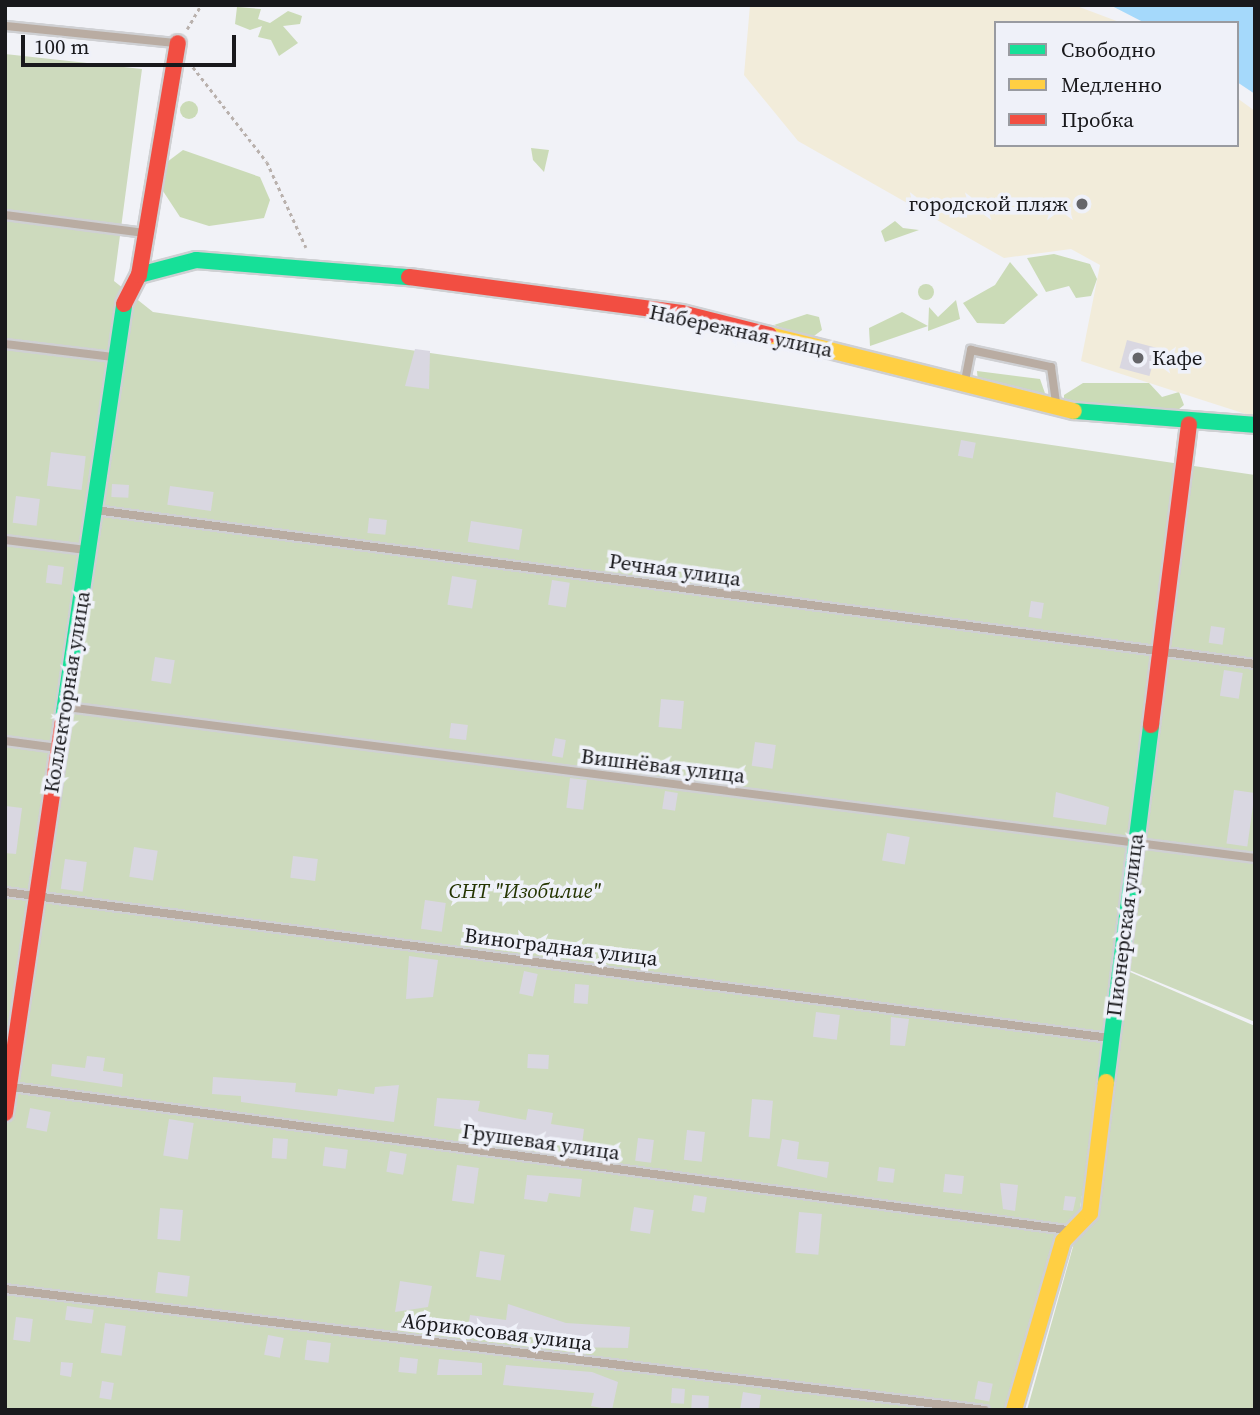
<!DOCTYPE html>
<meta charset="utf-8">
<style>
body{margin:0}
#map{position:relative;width:1260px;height:1415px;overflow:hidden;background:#f1f2f7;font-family:"Source Serif 4",serif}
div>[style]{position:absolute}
.green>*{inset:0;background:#cddabd}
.forest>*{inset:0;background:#cbdbb7}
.round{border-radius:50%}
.sand>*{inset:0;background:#f2ecda}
.water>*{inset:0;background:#a5d9fb}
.building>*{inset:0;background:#d9d7e1;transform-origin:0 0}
.path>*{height:2.5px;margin-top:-1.25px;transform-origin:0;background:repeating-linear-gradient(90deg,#b9b1ad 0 3.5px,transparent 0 7px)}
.roads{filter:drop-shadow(2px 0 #cfd0d3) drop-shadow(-2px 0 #cfd0d3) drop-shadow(0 2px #cfd0d3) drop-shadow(0 -2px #cfd0d3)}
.lane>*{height:8px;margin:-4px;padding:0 4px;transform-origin:4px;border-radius:4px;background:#b9aca2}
.fast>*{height:16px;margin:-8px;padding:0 8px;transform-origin:8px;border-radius:8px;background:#16e098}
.slow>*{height:16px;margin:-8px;padding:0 8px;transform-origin:8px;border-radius:8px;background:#ffcf43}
.jam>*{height:16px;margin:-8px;padding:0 8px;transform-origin:8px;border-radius:8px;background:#f24e42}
.dots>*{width:19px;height:19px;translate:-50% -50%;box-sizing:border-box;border:4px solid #eff1f9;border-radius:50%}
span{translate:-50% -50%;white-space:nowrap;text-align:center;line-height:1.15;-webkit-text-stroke:7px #eff1f9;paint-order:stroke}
.poi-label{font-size:21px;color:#19191c}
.right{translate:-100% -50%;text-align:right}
.left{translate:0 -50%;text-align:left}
.street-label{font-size:21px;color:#19191c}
.park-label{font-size:21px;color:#243400;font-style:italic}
.frame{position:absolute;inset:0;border:7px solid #19191c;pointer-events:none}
.legend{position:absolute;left:994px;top:21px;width:245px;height:126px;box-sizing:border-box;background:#eff1f9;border:2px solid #999ba1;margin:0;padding:9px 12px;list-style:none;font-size:21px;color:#19191c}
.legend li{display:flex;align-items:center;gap:14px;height:35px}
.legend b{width:35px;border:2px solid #999ba1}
.scale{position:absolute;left:21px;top:35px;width:215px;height:32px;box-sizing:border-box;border:4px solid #19191c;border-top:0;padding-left:9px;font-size:21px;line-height:24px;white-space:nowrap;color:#19191c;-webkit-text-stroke:5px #eff1f9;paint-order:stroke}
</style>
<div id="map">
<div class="green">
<div style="clip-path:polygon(5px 54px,142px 69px,114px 281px,153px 312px,1255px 475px,1255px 1022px,1117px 965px,1079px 1215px,1006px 1410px,5px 1410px)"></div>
<div style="clip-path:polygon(1130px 972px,1255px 1026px,1255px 1410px,1027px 1410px,1076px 1236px)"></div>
</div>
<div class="forest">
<div style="clip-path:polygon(237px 7px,261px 9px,258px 19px,270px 23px,288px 11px,302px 16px,300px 24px,283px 26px,298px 43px,279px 56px,271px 40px,258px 37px,262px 26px,250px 30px,235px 24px)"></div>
<div class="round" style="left:180px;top:101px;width:18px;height:18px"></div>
<div style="clip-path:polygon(531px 148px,549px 150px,544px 172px,533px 160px)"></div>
<div style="clip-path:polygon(183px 150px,260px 177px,270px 200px,264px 218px,209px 226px,180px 217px,161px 188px,163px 165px)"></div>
<div style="clip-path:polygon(895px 221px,903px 228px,919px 230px,885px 242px,881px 231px)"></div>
<div style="clip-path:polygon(1054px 254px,1090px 264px,1097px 279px,1091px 296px,1076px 298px,1069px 286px,1046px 292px,1027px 258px)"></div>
<div style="clip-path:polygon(1010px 262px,1038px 295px,1004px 324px,977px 323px,963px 303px,995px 285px)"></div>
<div class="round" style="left:918px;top:284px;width:16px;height:16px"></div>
<div style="clip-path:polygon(956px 300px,960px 319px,928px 331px,929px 307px,938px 317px)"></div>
<div style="clip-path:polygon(902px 312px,928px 326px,870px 346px,869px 328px)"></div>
<div style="clip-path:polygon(807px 314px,819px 317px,822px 330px,810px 339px,774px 325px)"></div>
<div style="clip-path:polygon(977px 371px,1040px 379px,1047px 399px,978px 382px)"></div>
<div style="clip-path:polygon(1083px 383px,1149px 383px,1162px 397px,1179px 392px,1184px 405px,1173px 414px,1064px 403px,1064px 395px)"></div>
</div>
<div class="sand">
<div style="clip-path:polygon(750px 5px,1074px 5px,1122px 23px,996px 23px,996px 145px,1237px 145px,1237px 98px,1255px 111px,1255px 417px,1081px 361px,1100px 265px,1071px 249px,1004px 258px,798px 141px,744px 75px)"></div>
</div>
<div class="water">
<div style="clip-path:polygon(1110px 5px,1255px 5px,1255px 94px,1237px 82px,1237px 23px,1145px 23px)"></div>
</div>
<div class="building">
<div style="left:1127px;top:340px;width:31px;height:29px;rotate:15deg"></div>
<div style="clip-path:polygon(415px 349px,430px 351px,429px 389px,405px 386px)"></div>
<div style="left:961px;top:440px;width:15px;height:16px;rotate:11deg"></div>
<div style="left:51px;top:452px;width:35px;height:34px;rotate:7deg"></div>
<div style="left:112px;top:484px;width:17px;height:13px;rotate:3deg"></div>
<div style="left:170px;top:486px;width:44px;height:19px;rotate:8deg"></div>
<div style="left:16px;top:496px;width:24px;height:27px;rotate:7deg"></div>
<div style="left:369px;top:518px;width:18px;height:15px;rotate:6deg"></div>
<div style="left:471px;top:521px;width:52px;height:21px;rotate:9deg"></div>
<div style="left:48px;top:565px;width:16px;height:18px;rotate:7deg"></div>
<div style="left:452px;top:576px;width:25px;height:29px;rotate:9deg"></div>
<div style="left:552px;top:580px;width:18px;height:25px;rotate:9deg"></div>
<div style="left:1031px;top:601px;width:13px;height:16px;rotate:9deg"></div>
<div style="left:1211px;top:626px;width:14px;height:17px;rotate:8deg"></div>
<div style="left:155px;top:657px;width:20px;height:24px;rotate:9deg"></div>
<div style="left:1224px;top:670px;width:19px;height:26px;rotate:9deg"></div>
<div style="left:661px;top:699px;width:23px;height:28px;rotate:5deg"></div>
<div style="left:451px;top:723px;width:17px;height:15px;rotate:7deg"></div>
<div style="left:555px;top:738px;width:11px;height:18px;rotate:10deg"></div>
<div style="left:755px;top:742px;width:21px;height:24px;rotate:8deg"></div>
<div style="left:570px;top:778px;width:17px;height:30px;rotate:7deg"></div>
<div style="left:1234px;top:790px;width:21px;height:54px;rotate:8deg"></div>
<div style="left:665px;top:791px;width:13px;height:18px;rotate:9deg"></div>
<div style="clip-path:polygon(1056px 792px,1109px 807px,1106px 825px,1053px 817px)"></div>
<div style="clip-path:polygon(6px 806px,22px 808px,16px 854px,5px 853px)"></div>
<div style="left:887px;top:833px;width:23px;height:28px;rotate:10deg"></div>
<div style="left:134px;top:847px;width:24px;height:30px;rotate:9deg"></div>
<div style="left:293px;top:856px;width:25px;height:22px;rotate:7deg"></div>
<div style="left:65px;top:859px;width:22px;height:30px;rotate:8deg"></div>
<div style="left:425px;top:900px;width:21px;height:29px;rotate:8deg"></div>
<div style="clip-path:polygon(409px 956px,438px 960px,433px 997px,406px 999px)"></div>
<div style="left:524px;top:971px;width:14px;height:23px;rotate:12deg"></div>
<div style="left:575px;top:984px;width:14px;height:19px;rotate:4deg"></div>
<div style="left:816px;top:1012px;width:24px;height:25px;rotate:7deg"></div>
<div style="clip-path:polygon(891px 1017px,909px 1019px,905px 1046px,890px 1045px)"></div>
<div style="left:528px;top:1054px;width:21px;height:14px;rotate:3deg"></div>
<div style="clip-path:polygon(87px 1056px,105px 1058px,103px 1071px,123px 1074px,122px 1087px,51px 1076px,52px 1064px,85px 1068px)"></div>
<div style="clip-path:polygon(213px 1077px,296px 1083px,295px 1092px,337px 1096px,338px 1089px,374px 1094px,375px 1087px,399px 1085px,394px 1122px,241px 1102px,241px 1096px,212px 1094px)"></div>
<div style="clip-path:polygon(437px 1098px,480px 1101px,478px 1111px,526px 1120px,528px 1109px,553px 1113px,551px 1124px,584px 1129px,582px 1145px,434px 1126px)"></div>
<div style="left:752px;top:1099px;width:21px;height:38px;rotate:5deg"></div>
<div style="left:30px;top:1108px;width:21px;height:20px;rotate:11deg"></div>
<div style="left:169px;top:1119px;width:25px;height:37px;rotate:9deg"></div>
<div style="left:687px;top:1130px;width:18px;height:30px;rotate:6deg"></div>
<div style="left:273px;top:1138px;width:15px;height:20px;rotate:4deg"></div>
<div style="left:638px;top:1138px;width:16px;height:23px;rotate:7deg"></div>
<div style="clip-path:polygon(782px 1139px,799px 1142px,797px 1159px,829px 1162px,827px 1178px,777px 1166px)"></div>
<div style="left:325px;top:1147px;width:23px;height:19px;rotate:7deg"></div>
<div style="left:390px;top:1151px;width:17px;height:21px;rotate:10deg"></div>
<div style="left:457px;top:1165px;width:22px;height:36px;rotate:8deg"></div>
<div style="left:879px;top:1167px;width:16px;height:14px;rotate:7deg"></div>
<div style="left:945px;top:1174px;width:19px;height:18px;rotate:6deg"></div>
<div style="clip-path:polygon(527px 1175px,582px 1179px,580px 1197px,549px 1193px,547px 1202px,524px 1199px)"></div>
<div style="clip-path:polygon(1000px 1183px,1018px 1185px,1015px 1211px,1003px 1209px)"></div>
<div style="left:694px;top:1195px;width:13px;height:16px;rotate:9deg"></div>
<div style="clip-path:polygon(1065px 1196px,1076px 1197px,1073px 1211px,1063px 1210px)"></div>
<div style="left:634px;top:1207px;width:20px;height:24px;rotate:9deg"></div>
<div style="left:160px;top:1208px;width:23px;height:31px;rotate:5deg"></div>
<div style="left:799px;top:1212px;width:23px;height:41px;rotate:5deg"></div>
<div style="left:480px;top:1251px;width:25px;height:26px;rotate:9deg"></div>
<div style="left:158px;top:1272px;width:32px;height:21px;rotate:7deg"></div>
<div style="clip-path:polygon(400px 1281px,432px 1286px,428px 1307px,395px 1312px)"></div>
<div style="clip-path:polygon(508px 1304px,566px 1323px,630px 1327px,628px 1348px,566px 1347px,567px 1337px,486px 1329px,484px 1338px,467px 1335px,470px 1315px,506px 1320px)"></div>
<div style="left:67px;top:1306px;width:27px;height:14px;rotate:8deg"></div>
<div style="left:16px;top:1317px;width:17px;height:23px;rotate:7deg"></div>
<div style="left:105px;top:1323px;width:21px;height:30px;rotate:8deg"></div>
<div style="left:268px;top:1335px;width:16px;height:20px;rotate:11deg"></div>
<div style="left:307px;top:1340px;width:24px;height:20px;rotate:7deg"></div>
<div style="left:400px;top:1357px;width:18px;height:15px;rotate:6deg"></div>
<div style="clip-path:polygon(439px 1359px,482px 1363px,482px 1375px,437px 1375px)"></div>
<div style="clip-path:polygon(61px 1362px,73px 1363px,71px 1377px,60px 1375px)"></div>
<div style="clip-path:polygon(506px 1365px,592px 1372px,618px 1382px,612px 1410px,591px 1406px,594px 1393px,503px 1385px)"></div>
<div style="left:102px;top:1381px;width:12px;height:17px;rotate:9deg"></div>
<div style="left:978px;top:1381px;width:15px;height:18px;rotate:11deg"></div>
<div style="left:672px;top:1388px;width:13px;height:15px;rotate:4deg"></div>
<div style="clip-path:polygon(743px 1392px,761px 1395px,759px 1410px,740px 1410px)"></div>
<div style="left:692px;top:1395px;width:17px;height:15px;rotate:3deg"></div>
</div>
<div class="path">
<div style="left:187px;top:29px;width:28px;rotate:-60deg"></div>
<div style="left:193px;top:67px;width:120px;rotate:52.1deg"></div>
<div style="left:267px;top:162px;width:94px;rotate:65.4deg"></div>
</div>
<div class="roads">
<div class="lane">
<div style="left:5px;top:26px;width:172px;rotate:5.7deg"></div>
<div style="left:5px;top:215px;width:141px;rotate:7.3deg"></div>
<div style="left:5px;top:344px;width:109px;rotate:6.9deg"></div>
<div style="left:965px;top:381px;width:32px;rotate:-79deg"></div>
<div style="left:971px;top:350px;width:82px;rotate:12deg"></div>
<div style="left:1051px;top:367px;width:35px;rotate:82deg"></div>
<div style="left:95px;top:510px;width:1170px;rotate:7.56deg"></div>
<div style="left:5px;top:540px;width:82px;rotate:7deg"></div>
<div style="left:67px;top:707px;width:1198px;rotate:7.24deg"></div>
<div style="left:5px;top:741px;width:53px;rotate:7.5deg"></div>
<div style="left:5px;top:892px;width:1114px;rotate:7.53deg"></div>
<div style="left:12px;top:1087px;width:1065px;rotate:7.72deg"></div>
<div style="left:5px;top:1289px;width:987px;rotate:7.04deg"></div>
</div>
<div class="fast">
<div style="left:139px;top:275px;width:59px;rotate:-14.7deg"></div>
<div style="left:196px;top:260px;width:214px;rotate:4.6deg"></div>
<div style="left:1074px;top:411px;width:182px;rotate:4.4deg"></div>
<div style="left:63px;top:719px;width:419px;rotate:-81.6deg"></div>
<div style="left:1106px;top:1082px;width:360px;rotate:-82.8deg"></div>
</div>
<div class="slow">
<div style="left:769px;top:335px;width:314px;rotate:14deg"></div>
<div style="left:1014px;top:1410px;width:176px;rotate:-73.8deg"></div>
<div style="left:1063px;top:1241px;width:39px;rotate:-46deg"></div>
<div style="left:1090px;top:1213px;width:132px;rotate:-83deg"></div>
</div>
<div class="jam">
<div style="left:409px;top:277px;width:275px;rotate:7.5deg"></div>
<div style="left:682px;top:313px;width:90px;rotate:14.2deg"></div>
<div style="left:124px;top:304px;width:33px;rotate:-63deg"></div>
<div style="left:139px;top:275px;width:235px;rotate:-80.5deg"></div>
<div style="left:1151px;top:725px;width:303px;rotate:-82.8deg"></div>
<div style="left:5px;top:1113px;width:398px;rotate:-81.6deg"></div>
</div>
</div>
<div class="dots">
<div style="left:1082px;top:204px;background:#656569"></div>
<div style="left:1138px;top:358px;background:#656569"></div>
</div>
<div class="poi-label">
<span class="right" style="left:1068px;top:204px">городской пляж</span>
<span class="left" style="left:1152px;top:358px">Кафе</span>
</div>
<div class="street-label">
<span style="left:741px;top:331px;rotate:12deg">Набережная улица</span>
<span style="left:675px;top:570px;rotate:8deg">Речная улица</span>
<span style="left:67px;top:692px;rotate:-81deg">Коллекторная улица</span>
<span style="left:663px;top:766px;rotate:7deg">Вишнёвая улица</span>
<span style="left:1125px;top:925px;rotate:-83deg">Пионерская улица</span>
<span style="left:561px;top:947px;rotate:7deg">Виноградная улица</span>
<span style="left:541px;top:1142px;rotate:8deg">Грушевая улица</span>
<span style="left:497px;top:1332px;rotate:7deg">Абрикосовая улица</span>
</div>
<div class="park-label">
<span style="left:525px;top:891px">СНТ "Изобилие"</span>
</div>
<div class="frame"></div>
<ul class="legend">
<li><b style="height:9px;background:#16e098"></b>Свободно</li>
<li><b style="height:9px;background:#ffcf43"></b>Медленно</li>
<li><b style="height:9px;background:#f24e42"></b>Пробка</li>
</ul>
<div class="scale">100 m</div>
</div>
